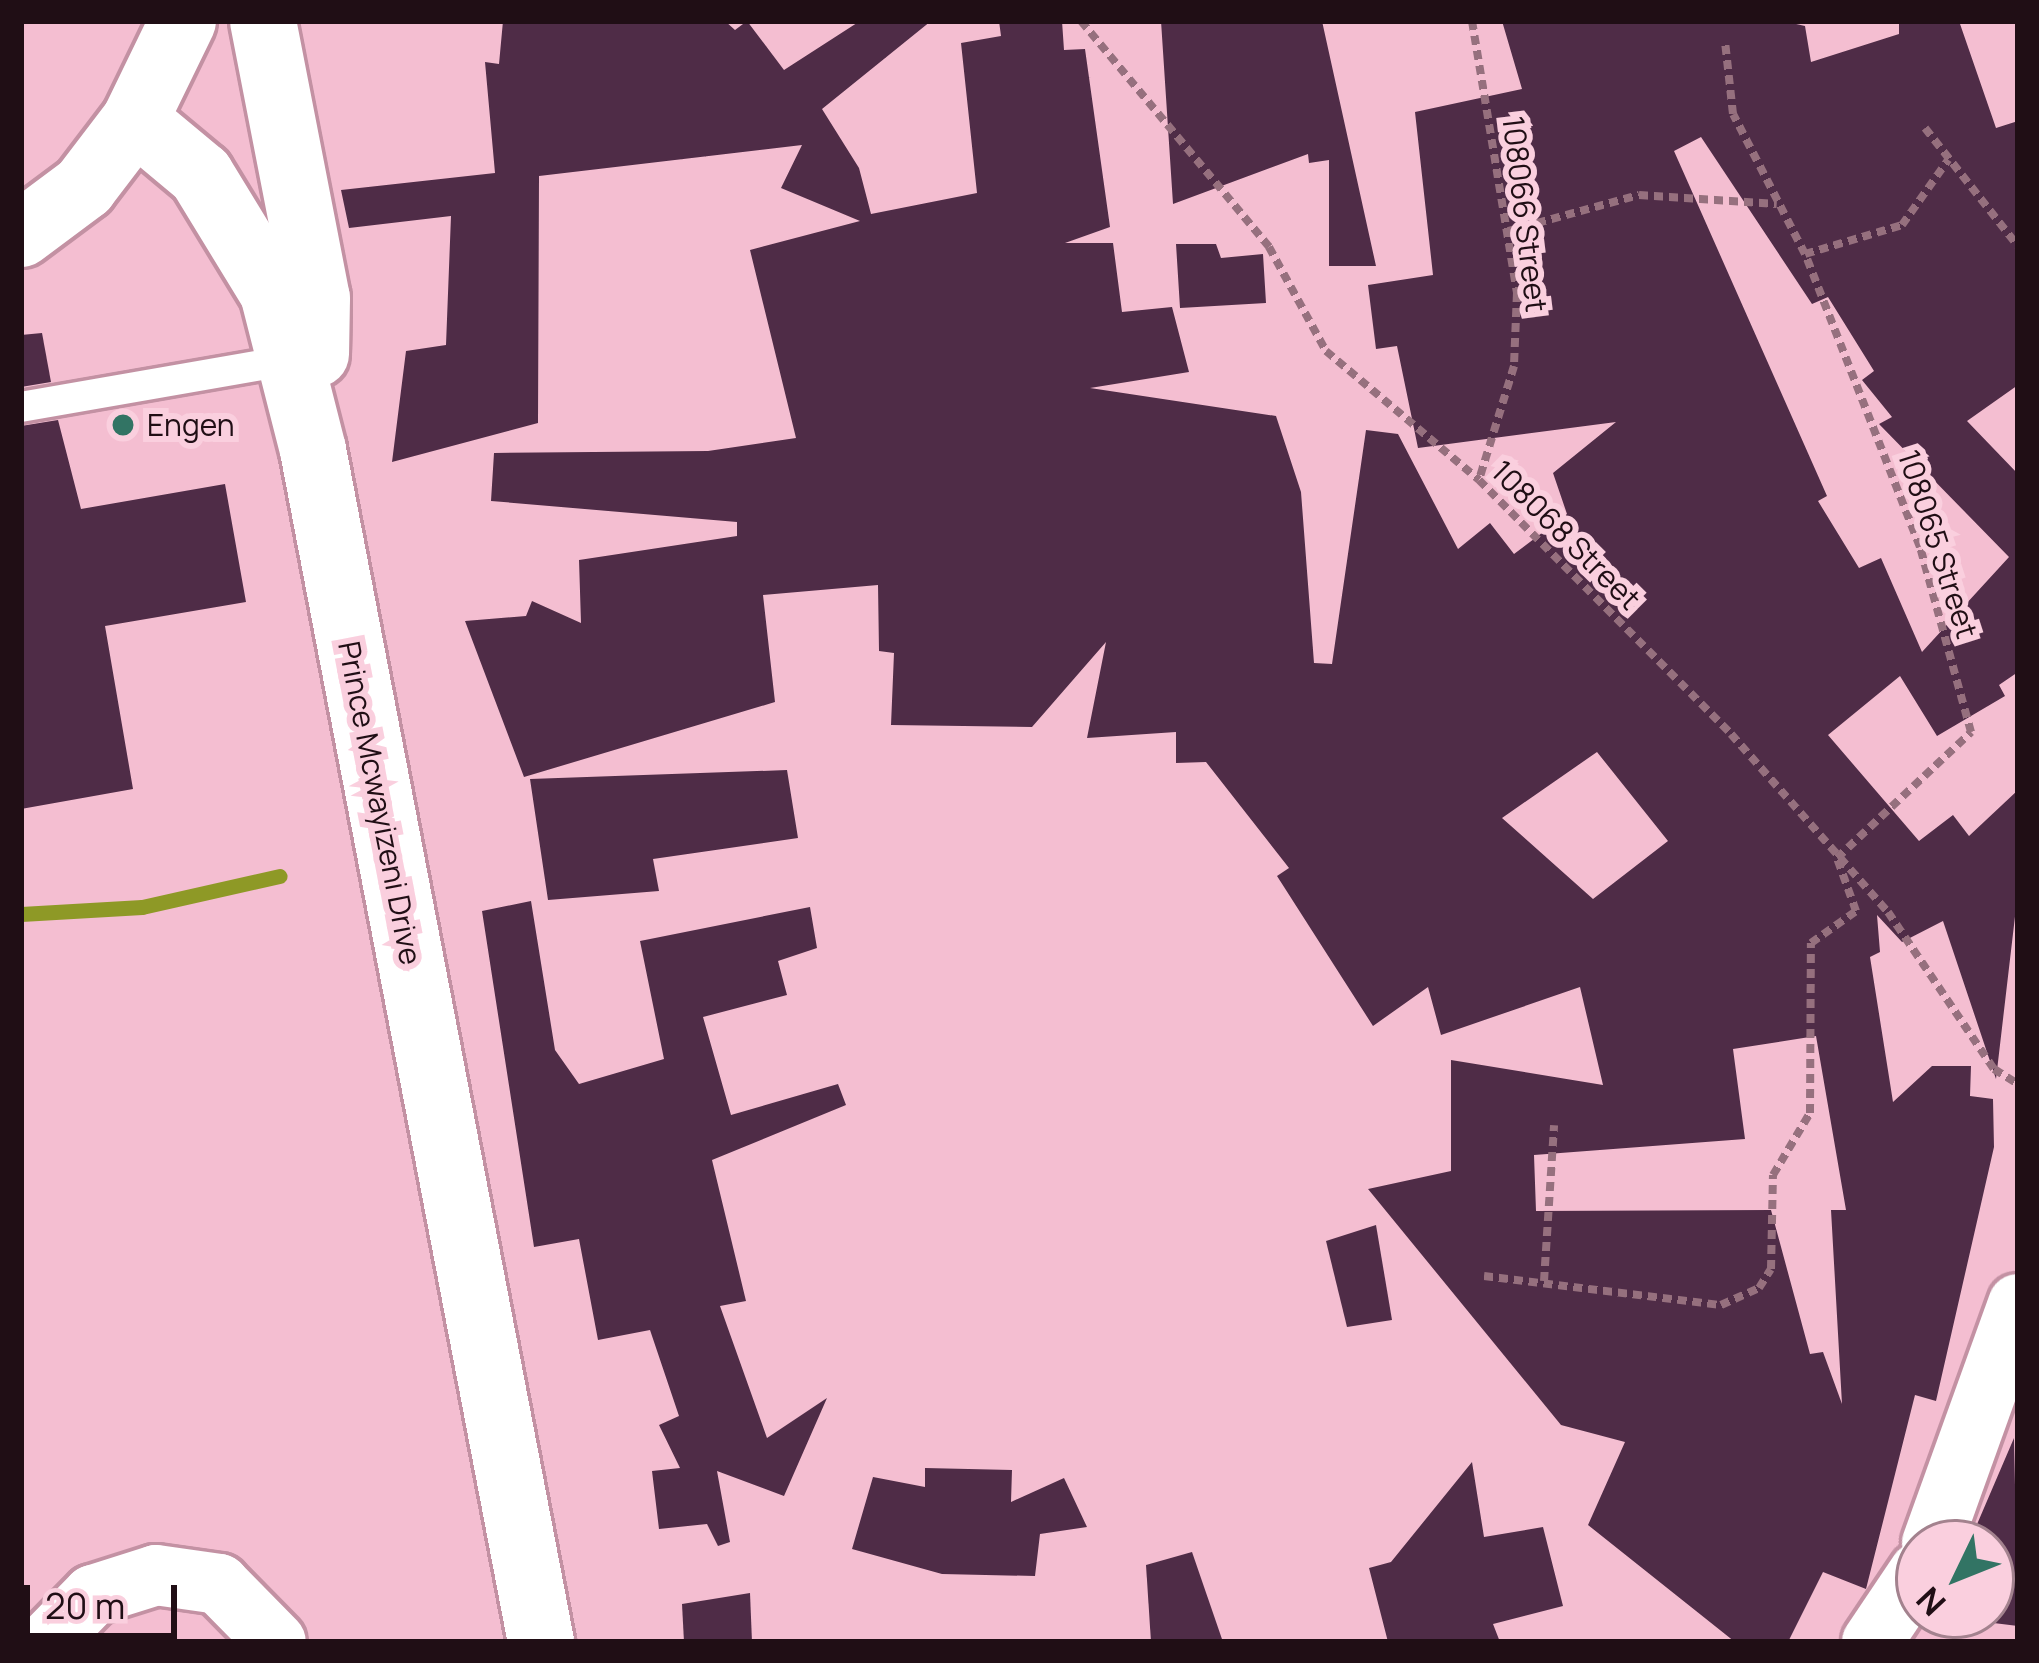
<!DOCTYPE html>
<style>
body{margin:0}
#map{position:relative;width:2039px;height:1663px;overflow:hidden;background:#f4bed1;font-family:Manrope,sans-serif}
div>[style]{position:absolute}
.stream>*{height:15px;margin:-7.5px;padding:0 7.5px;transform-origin:7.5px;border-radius:7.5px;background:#8e9926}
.building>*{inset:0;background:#4f2c47}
.path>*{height:8px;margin-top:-4px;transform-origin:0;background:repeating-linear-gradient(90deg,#96707e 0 9px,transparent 0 15px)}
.roads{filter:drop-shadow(3px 0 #c391a3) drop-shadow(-3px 0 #c391a3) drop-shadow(0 3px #c391a3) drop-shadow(0 -3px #c391a3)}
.service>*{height:30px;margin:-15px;padding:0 15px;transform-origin:15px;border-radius:15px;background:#fff}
.minor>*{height:60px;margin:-30px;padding:0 30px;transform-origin:30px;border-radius:30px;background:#fff}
.tertiary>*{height:66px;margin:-33px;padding:0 33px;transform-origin:33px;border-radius:33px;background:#fff}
.dots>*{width:33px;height:33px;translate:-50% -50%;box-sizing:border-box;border:6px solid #facfde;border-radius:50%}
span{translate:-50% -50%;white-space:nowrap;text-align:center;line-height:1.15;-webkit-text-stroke:12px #facfde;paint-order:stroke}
.street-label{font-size:30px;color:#200e15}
.poi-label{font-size:30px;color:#200e15}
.left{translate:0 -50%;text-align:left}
.frame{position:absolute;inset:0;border:24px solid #200e15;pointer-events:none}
.north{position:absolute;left:1895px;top:1519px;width:120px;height:120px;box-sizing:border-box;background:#facfde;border:3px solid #a3828e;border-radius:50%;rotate:227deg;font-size:33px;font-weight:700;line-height:48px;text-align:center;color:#200e15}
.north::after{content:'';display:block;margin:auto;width:42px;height:54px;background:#327464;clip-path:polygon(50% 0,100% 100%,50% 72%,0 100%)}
.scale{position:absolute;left:24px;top:1585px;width:153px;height:54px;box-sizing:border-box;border:6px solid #200e15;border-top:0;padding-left:15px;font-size:36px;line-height:42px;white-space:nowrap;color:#200e15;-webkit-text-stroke:9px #facfde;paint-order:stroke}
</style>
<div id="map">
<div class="stream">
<div style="left:21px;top:914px;width:121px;rotate:-3.3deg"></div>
<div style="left:142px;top:907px;width:141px;rotate:-12.7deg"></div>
</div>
<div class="building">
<div style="clip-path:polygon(evenodd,503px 21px,725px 21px,735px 30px,747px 21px,784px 70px,860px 21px,931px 21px,822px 109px,859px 168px,871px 214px,977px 193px,961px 43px,1001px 36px,999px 21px,1062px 21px,1064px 50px,1085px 49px,1110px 227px,1065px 243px,1113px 243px,1122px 312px,1172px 307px,1189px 372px,1090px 388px,1276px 416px,1301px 492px,1314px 663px,1332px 664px,1366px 430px,1398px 434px,1458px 549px,1490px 523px,1514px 554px,1567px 514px,1553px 473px,1616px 422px,1418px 448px,1397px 346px,1376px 349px,1368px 285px,1433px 275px,1415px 112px,1522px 89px,1502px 21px,1783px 21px,1805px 26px,1811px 62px,1899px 34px,1899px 21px,1959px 21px,1996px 128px,2018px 121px,2018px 385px,1967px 421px,2018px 474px,2018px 672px,1999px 685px,2005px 696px,1937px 736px,1900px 676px,1828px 735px,1919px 841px,1953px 815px,1969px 836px,2018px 790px,2018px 891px,1996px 1079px,1943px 921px,1902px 942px,1877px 915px,1880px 952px,1870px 957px,1893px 1102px,1932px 1066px,1971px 1066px,1970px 1096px,1993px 1099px,1994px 1147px,1936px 1401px,1915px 1395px,1866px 1589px,1823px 1572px,1788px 1642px,1735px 1642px,1588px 1525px,1625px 1442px,1561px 1425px,1368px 1189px,1451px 1171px,1451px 1060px,1603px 1085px,1580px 987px,1441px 1035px,1428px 987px,1373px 1026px,1277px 876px,1289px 868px,1206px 762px,1176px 763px,1176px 732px,1087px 738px,1106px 642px,1032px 727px,891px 725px,894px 653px,879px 651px,878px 585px,763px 595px,775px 702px,524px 777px,465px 621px,526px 616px,532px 601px,581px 623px,579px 560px,737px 536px,737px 522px,491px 501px,494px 453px,708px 451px,796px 438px,750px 250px,860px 221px,781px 188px,802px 145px,539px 176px,538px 423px,392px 462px,406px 351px,446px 345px,451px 216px,349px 228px,341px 190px,495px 173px,485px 62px,499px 64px,503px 21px,1701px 137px,1812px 304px,1828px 297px,1874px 371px,1862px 380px,1892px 417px,1879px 424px,2009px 557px,1922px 652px,1881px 558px,1859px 568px,1818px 501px,1827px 496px,1674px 151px,1701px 137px,503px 21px,1597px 752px,1668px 841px,1593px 899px,1502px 818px,1597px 752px,503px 21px,1816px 1036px,1846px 1210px,1831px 1210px,1842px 1404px,1823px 1352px,1810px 1354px,1771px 1210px,1536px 1211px,1534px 1155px,1745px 1139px,1733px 1049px,1816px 1036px)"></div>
<div style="clip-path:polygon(1161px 21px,1322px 21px,1376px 266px,1329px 266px,1329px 160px,1309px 163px,1308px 154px,1173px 204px)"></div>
<div style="clip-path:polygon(1176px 244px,1216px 244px,1221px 258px,1263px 254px,1266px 303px,1180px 308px)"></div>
<div style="clip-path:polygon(42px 333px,51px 382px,21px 387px,21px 335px)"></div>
<div style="clip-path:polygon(58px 420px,81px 509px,225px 484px,246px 602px,105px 626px,133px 789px,21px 809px,21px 426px)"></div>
<div style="clip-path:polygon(787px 770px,798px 838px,653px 859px,659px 891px,548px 900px,530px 779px)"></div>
<div style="clip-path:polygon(531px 901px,555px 1050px,579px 1084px,664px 1059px,640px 941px,810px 907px,817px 948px,778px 961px,787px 995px,703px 1017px,731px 1115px,838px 1084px,846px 1105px,712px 1160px,746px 1301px,720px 1306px,767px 1438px,827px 1398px,784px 1496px,717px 1471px,730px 1542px,718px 1546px,707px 1524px,659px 1529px,652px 1471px,680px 1468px,659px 1425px,679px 1416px,650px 1330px,598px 1340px,579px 1239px,534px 1247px,482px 911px)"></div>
<div style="clip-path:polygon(1376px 1225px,1392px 1320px,1347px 1327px,1326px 1241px)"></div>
<div style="clip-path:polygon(2014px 1438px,2018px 1626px,1953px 1618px,1991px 1615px,1991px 1543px,1969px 1543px)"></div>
<div style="clip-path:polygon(1472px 1462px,1484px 1537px,1543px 1527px,1563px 1606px,1493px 1624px,1500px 1642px,1388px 1642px,1369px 1568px,1391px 1562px)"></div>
<div style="clip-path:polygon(925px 1468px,1012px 1470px,1011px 1502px,1064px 1478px,1087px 1527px,1040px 1534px,1035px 1576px,942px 1574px,852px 1549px,873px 1477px,925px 1487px)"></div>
<div style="clip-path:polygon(1192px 1552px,1223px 1642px,1151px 1642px,1146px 1565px)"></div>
<div style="clip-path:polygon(750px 1593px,752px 1642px,684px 1642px,682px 1604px)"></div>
</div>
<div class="path">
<div style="left:1081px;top:21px;width:294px;rotate:50.2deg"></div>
<div style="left:1269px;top:247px;width:119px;rotate:61.3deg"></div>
<div style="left:1326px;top:351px;width:200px;rotate:40.1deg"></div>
<div style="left:1479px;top:480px;width:358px;rotate:45.2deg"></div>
<div style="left:1731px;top:734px;width:237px;rotate:48.6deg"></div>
<div style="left:1888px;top:912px;width:189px;rotate:56deg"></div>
<div style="left:1994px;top:1069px;width:28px;rotate:32deg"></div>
<div style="left:1472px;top:21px;width:276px;rotate:80.6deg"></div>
<div style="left:1517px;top:293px;width:73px;rotate:92.4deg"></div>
<div style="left:1514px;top:366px;width:119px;rotate:107.1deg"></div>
<div style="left:1925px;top:128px;width:150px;rotate:51.8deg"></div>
<div style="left:1508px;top:231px;width:136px;rotate:-15.4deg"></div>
<div style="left:1639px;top:195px;width:138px;rotate:3.7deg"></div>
<div style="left:1805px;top:254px;width:101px;rotate:-16.6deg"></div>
<div style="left:1902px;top:225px;width:80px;rotate:-54.7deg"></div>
<div style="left:1484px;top:1276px;width:239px;rotate:7deg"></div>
<div style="left:1721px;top:1305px;width:42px;rotate:-24.1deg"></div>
<div style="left:1759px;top:1288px;width:22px;rotate:-58deg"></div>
<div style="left:1771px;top:1269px;width:94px;rotate:-88.8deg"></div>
<div style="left:1773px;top:1175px;width:72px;rotate:-59.2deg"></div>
<div style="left:1810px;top:1113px;width:170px;rotate:-89.7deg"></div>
<div style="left:1811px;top:943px;width:55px;rotate:-35.4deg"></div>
<div style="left:1856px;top:911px;width:56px;rotate:-109.7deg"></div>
<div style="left:1837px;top:858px;width:184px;rotate:-43.2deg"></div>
<div style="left:1971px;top:732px;width:192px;rotate:-105.4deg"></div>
<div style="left:1920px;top:547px;width:315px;rotate:-111.4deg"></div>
<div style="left:1805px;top:254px;width:157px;rotate:-117.2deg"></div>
<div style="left:1733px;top:114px;width:73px;rotate:-96.3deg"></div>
<div style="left:1544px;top:1281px;width:156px;rotate:-86.3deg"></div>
</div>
<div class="roads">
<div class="service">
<div style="left:21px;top:407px;width:273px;rotate:-9.9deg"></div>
</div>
<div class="minor">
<div style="left:1932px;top:1543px;width:254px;rotate:-70.2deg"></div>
<div style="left:47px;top:1642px;width:66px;rotate:-45.6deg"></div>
<div style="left:93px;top:1595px;width:66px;rotate:-17.6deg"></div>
<div style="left:156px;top:1575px;width:64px;rotate:8.1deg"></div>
<div style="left:219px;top:1584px;width:81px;rotate:45.5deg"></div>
<div style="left:1872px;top:1642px;width:84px;rotate:-56.1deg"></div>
</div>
<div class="tertiary">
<div style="left:183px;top:21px;width:110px;rotate:115.9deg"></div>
<div style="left:135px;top:120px;width:86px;rotate:39.8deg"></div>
<div style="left:201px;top:175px;width:138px;rotate:58.6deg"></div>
<div style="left:273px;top:293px;width:162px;rotate:75.7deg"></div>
<div style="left:313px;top:450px;width:1214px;rotate:79.17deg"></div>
<div style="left:263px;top:21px;width:282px;rotate:79deg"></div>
<div style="left:317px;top:298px;width:56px;rotate:91deg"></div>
<div style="left:21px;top:234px;width:79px;rotate:-36.7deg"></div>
<div style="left:84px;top:187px;width:84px;rotate:-52.7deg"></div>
</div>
</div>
<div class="dots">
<div style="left:123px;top:425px;background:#327464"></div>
</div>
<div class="street-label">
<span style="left:1525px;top:214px;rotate:83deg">108066 Street</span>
<span style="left:1566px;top:535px;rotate:45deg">108068 Street</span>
<span style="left:1938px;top:544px;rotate:72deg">108065 Street</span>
<span style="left:380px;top:803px;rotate:79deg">Prince Mcwayizeni Drive</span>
</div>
<div class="poi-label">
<span class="left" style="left:147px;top:425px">Engen</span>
</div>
<div class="frame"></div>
<div class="north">N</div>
<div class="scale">20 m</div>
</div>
